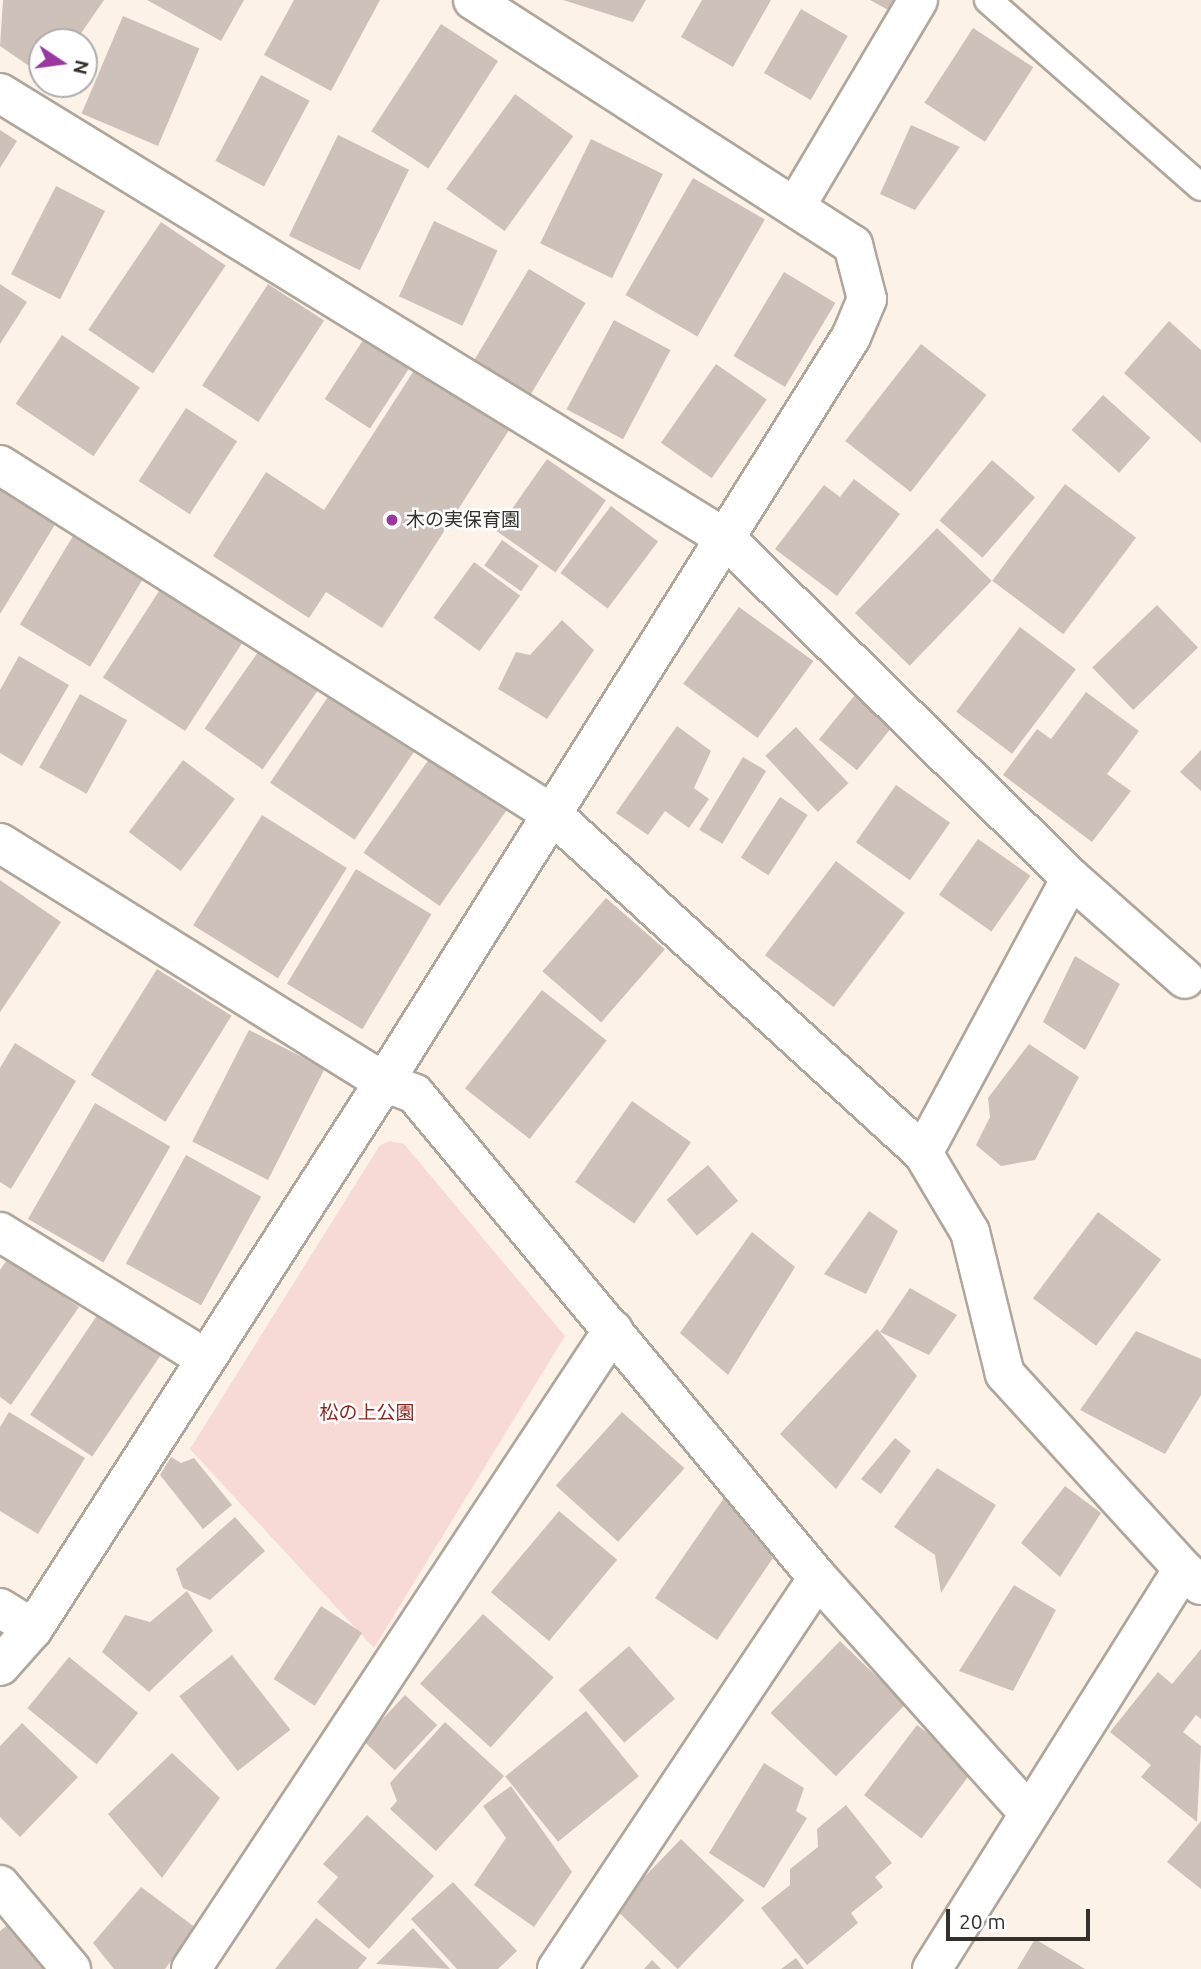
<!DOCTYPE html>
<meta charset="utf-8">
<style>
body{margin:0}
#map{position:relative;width:1201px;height:1969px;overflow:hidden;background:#fcf2e8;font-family:Ubuntu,"Noto Sans JP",sans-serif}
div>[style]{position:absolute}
.green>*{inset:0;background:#f7d9d5}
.building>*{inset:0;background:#cec1ba;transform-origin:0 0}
.roads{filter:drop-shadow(2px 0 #afa69c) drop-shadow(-2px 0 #afa69c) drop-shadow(0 2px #afa69c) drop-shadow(0 -2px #afa69c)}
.lane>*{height:26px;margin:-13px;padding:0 13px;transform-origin:13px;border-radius:13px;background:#fff}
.street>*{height:38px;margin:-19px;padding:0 19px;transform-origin:19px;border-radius:19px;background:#fff}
.dots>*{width:19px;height:19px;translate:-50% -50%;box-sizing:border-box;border:4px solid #fff;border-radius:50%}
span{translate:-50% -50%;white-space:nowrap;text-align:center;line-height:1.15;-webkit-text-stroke:5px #fff;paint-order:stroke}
.poi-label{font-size:19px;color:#34312d}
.left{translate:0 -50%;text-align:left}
.park-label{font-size:19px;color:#8f241f}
.north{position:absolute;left:28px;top:28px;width:70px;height:70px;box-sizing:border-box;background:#fff;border:2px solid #aeadab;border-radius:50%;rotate:103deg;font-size:19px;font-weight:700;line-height:28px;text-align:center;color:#34312d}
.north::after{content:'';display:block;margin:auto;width:24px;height:32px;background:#9a389f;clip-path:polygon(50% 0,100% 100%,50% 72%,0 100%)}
.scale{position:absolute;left:946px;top:1909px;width:144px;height:32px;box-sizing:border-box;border:4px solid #34312d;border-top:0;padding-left:9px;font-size:21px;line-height:24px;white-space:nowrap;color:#34312d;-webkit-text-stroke:5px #fff;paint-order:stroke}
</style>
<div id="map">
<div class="green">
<div style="clip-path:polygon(390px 1141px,404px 1144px,565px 1336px,374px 1648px,190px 1449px,380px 1145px)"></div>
</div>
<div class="building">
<div style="clip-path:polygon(3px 0,104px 0,75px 42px,42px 42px,42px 75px,0 46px)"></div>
<div style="clip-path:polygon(147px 0,244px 0,221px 41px)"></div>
<div style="clip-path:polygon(294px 0,380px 0,331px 91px,264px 55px)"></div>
<div style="clip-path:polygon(563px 0,646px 0,633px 22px)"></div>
<div style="clip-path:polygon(702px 0,771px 0,733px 67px,681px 37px)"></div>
<div style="clip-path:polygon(870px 0,896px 0,890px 11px)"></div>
<div style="left:801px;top:9px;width:54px;height:74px;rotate:30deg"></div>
<div style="left:123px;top:16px;width:83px;height:106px;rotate:23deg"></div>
<div style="left:441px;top:24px;width:68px;height:128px;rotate:33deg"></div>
<div style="left:973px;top:28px;width:72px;height:89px;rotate:33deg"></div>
<div style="left:261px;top:75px;width:55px;height:97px;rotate:28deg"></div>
<div style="left:515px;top:94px;width:72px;height:117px;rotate:36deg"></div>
<div style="clip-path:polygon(911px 125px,960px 147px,915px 210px,880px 194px)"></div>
<div style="clip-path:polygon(0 130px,17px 141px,0 168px)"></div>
<div style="left:338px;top:135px;width:79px;height:112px;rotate:26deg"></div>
<div style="left:591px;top:139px;width:80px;height:116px;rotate:26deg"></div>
<div style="left:693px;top:178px;width:83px;height:135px;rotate:30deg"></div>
<div style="left:56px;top:186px;width:55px;height:99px;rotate:27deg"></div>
<div style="left:434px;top:221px;width:70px;height:83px;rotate:25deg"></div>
<div style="left:161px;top:222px;width:78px;height:130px;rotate:34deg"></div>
<div style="left:529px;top:269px;width:66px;height:114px;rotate:31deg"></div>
<div style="left:784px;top:272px;width:60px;height:98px;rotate:31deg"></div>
<div style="clip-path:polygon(0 284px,27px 302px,0 344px)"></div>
<div style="left:268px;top:284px;width:67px;height:121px;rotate:33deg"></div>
<div style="left:614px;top:320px;width:64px;height:101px;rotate:28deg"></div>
<div style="clip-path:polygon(1169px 321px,1201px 350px,1201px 443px,1124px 373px)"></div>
<div style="left:62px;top:335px;width:94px;height:83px;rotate:34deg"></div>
<div style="left:365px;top:337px;width:54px;height:74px;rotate:33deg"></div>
<div style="left:921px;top:344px;width:83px;height:123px;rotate:38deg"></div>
<div style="left:716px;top:364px;width:62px;height:96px;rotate:35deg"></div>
<div style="clip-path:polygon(415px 369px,509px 430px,382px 628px,326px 592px,309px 618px,213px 556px,266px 472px,324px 510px)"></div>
<div style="left:1103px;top:395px;width:64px;height:47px;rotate:42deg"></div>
<div style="left:186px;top:408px;width:61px;height:87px;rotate:33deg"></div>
<div style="left:547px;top:459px;width:72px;height:88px;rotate:35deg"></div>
<div style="left:992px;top:460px;width:57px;height:80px;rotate:41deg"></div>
<div style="clip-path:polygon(854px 479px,900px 514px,837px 596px,775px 549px,824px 485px,840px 497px)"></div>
<div style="left:1065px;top:484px;width:89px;height:121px;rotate:37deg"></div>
<div style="clip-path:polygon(0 488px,56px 523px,0 614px)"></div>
<div style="left:611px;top:506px;width:59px;height:84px;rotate:37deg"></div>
<div style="left:937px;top:528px;width:76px;height:118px;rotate:44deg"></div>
<div style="left:76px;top:531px;width:82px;height:109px;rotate:31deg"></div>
<div style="left:502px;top:540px;width:45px;height:31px;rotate:35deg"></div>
<div style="left:474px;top:562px;width:57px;height:69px;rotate:36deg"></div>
<div style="left:165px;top:582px;width:98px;height:114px;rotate:33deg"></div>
<div style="left:1157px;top:605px;width:59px;height:90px;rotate:46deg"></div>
<div style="left:739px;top:607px;width:92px;height:95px;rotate:36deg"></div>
<div style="clip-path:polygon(562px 620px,594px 650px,547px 719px,498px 689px,516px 652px,530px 655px)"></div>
<div style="left:1020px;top:627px;width:70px;height:106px;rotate:37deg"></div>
<div style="left:263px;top:645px;width:71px;height:102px;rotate:35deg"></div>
<div style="clip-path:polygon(19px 656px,69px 685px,22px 766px,0 753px,0 690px)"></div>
<div style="left:336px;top:685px;width:102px;height:118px;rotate:34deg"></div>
<div style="left:863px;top:685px;width:49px;height:70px;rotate:39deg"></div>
<div style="clip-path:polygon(1086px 692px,1139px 731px,1107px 774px,1131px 791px,1092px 842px,1003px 775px,1037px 729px,1051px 739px)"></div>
<div style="left:80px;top:694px;width:54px;height:84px;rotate:29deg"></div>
<div style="clip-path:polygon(677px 726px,711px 751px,694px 788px,709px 799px,689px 828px,665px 811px,648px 835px,616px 813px)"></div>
<div style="left:796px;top:727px;width:77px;height:42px;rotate:47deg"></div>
<div style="clip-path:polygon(1201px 750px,1201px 791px,1180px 772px)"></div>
<div style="left:434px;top:752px;width:93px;height:123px;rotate:35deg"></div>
<div style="left:743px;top:757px;width:27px;height:85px;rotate:31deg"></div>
<div style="left:183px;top:760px;width:65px;height:90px;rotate:37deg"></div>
<div style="left:896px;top:785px;width:66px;height:70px;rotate:35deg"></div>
<div style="left:780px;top:797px;width:33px;height:72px;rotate:33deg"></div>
<div style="left:262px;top:815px;width:100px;height:130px;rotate:32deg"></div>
<div style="left:978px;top:839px;width:64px;height:68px;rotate:35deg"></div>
<div style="left:836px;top:861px;width:86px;height:118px;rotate:37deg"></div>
<div style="left:356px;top:869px;width:88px;height:134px;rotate:31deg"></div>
<div style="clip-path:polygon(0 880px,61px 922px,0 1012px)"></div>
<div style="left:606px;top:898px;width:78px;height:97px;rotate:41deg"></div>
<div style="clip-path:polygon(1075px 956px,1120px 984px,1085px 1050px,1043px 1022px)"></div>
<div style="left:157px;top:969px;width:88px;height:125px;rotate:32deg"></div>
<div style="left:542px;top:990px;width:82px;height:125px;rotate:38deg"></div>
<div style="left:249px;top:1030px;width:85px;height:125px;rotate:27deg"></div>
<div style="clip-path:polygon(15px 1043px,76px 1081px,11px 1189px,0 1182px,0 1068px)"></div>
<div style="clip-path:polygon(1029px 1044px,1079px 1077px,1035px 1160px,1001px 1166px,976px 1145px,990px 1117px,988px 1098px)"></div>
<div style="left:632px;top:1101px;width:72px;height:99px;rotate:35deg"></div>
<div style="left:95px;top:1103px;width:87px;height:134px;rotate:30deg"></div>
<div style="left:186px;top:1155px;width:86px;height:124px;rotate:29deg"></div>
<div style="left:708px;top:1165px;width:47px;height:54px;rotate:50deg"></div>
<div style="clip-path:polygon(869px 1211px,898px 1231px,866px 1294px,824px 1274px)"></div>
<div style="left:1098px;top:1212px;width:79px;height:108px;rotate:37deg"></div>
<div style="clip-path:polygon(752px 1232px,795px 1267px,728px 1375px,680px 1333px)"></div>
<div style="clip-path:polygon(9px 1257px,79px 1307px,11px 1405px,0 1397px,0 1270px)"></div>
<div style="clip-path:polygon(910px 1288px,957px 1315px,929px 1355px,880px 1332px)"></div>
<div style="left:100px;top:1311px;width:75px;height:125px;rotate:34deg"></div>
<div style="clip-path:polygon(877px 1329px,917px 1376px,836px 1489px,780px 1434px)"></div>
<div style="clip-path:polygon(1136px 1331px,1201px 1359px,1201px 1395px,1165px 1454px,1080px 1410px)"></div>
<div style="clip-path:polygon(9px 1412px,85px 1458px,38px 1534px,0 1511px,0 1427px)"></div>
<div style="left:622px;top:1412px;width:84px;height:99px;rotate:42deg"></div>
<div style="clip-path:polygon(895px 1438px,911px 1451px,881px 1494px,861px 1479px)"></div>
<div style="clip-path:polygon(171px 1457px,181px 1463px,194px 1458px,232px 1505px,203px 1529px,160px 1475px)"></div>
<div style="clip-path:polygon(937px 1468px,996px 1505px,941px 1593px,935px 1555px,894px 1527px)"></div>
<div style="clip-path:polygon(1065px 1486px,1101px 1513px,1060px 1577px,1021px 1543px)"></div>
<div style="clip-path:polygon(726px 1495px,773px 1558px,717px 1640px,655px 1598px)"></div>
<div style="left:559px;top:1511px;width:76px;height:106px;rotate:40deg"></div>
<div style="clip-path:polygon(235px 1517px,265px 1551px,210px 1600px,183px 1588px,176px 1569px)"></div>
<div style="clip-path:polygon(1014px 1585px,1056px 1610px,1013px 1691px,959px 1671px)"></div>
<div style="clip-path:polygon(187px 1591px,213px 1631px,149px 1692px,102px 1652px,125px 1615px,150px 1622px)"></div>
<div style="left:321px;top:1606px;width:49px;height:87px;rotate:33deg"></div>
<div style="left:483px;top:1614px;width:95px;height:94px;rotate:42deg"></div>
<div style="left:840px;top:1641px;width:91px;height:100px;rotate:44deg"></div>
<div style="left:629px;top:1646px;width:70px;height:67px;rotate:49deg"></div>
<div style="clip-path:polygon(1201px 1649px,1201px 1719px,1196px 1715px,1183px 1732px,1201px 1746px,1197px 1822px,1141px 1777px,1151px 1765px,1110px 1732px,1158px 1672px,1172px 1684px)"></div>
<div style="left:232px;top:1655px;width:95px;height:67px;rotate:52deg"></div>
<div style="left:69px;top:1657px;width:89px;height:66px;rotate:39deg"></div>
<div style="left:405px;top:1695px;width:44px;height:62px;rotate:43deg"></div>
<div style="left:586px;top:1711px;width:84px;height:104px;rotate:51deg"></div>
<div style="clip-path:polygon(445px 1722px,504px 1776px,436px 1851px,390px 1809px,397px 1801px,390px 1783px)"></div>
<div style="clip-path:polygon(22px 1723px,78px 1777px,20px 1837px,0 1817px,0 1746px)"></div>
<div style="left:917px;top:1725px;width:72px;height:88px;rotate:37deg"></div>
<div style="clip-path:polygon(172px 1753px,220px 1798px,162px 1878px,108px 1814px)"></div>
<div style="clip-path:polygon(764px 1763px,804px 1788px,796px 1811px,807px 1818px,764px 1888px,709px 1853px)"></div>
<div style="clip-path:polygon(511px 1786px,572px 1872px,534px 1927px,474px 1885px,506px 1838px,483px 1806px)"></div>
<div style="clip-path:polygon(846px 1805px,892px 1863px,875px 1877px,883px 1887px,851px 1913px,858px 1923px,807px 1965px,761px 1908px,790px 1885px,790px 1869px,818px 1847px,817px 1829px)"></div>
<div style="clip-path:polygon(367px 1815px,434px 1876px,369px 1949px,317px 1902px,338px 1877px,323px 1864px)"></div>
<div style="clip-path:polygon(1201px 1821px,1201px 1889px,1167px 1862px)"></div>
<div style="left:681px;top:1839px;width:88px;height:96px;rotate:44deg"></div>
<div style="clip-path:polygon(453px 1882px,517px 1951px,498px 1969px,457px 1969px,411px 1919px)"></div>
<div style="clip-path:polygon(141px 1887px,196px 1928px,165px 1969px,114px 1969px,93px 1943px)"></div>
<div style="clip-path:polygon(316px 1918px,367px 1958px,358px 1969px,275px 1969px)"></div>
<div style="clip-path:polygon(9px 1924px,44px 1969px,0 1969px,0 1931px)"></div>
<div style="clip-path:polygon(413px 1928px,450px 1969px,376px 1964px)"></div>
<div style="clip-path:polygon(1035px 1939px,1085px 1969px,1017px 1969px)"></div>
<div style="clip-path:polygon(796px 1958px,804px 1969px,781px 1969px)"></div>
<div style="clip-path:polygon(652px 1960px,661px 1969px,644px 1969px)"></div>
</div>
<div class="roads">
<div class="lane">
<div style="left:988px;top:0;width:283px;rotate:41.3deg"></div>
</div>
<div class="street">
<div style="left:0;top:93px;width:851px;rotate:31.54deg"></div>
<div style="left:725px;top:538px;width:485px;rotate:44.5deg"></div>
<div style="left:1071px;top:878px;width:152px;rotate:41.5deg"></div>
<div style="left:797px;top:204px;width:237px;rotate:-59.3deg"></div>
<div style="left:0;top:465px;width:653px;rotate:32.3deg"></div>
<div style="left:552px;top:814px;width:503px;rotate:42.42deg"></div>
<div style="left:923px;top:1153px;width:92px;rotate:59.3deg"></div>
<div style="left:970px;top:1232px;width:146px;rotate:76.2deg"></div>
<div style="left:1005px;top:1374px;width:264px;rotate:47.6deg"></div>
<div style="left:0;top:843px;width:452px;rotate:31.9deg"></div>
<div style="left:384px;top:1082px;width:33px;rotate:21deg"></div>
<div style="left:415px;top:1094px;width:630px;rotate:50.22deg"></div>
<div style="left:818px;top:1578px;width:314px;rotate:48.1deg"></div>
<div style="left:923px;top:1153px;width:312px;rotate:-61.7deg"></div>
<div style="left:0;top:1232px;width:241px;rotate:31.6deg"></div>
<div style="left:0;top:1608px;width:39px;rotate:32deg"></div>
<div style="left:0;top:1666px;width:50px;rotate:-48.3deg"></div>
<div style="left:33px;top:1629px;width:650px;rotate:-57.31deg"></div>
<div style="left:384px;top:1082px;width:879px;rotate:-57.92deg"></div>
<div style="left:851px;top:337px;width:41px;rotate:-67.2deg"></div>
<div style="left:867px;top:299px;width:56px;rotate:-104.5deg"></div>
<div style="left:853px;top:245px;width:452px;rotate:-147.2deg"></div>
<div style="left:0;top:1885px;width:110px;rotate:49.8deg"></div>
<div style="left:191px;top:1969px;width:766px;rotate:-56.56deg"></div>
<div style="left:557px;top:1969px;width:470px;rotate:-56.3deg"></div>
<div style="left:932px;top:1969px;width:472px;rotate:-57.9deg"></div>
<div style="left:1183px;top:1569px;width:24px;rotate:42deg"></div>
</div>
</div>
<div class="dots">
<div style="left:392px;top:520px;background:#9a389f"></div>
</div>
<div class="poi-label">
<span class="left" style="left:406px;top:520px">木の実保育園</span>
</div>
<div class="park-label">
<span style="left:367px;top:1413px">松の上公園</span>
</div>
<div class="north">N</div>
<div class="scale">20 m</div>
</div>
